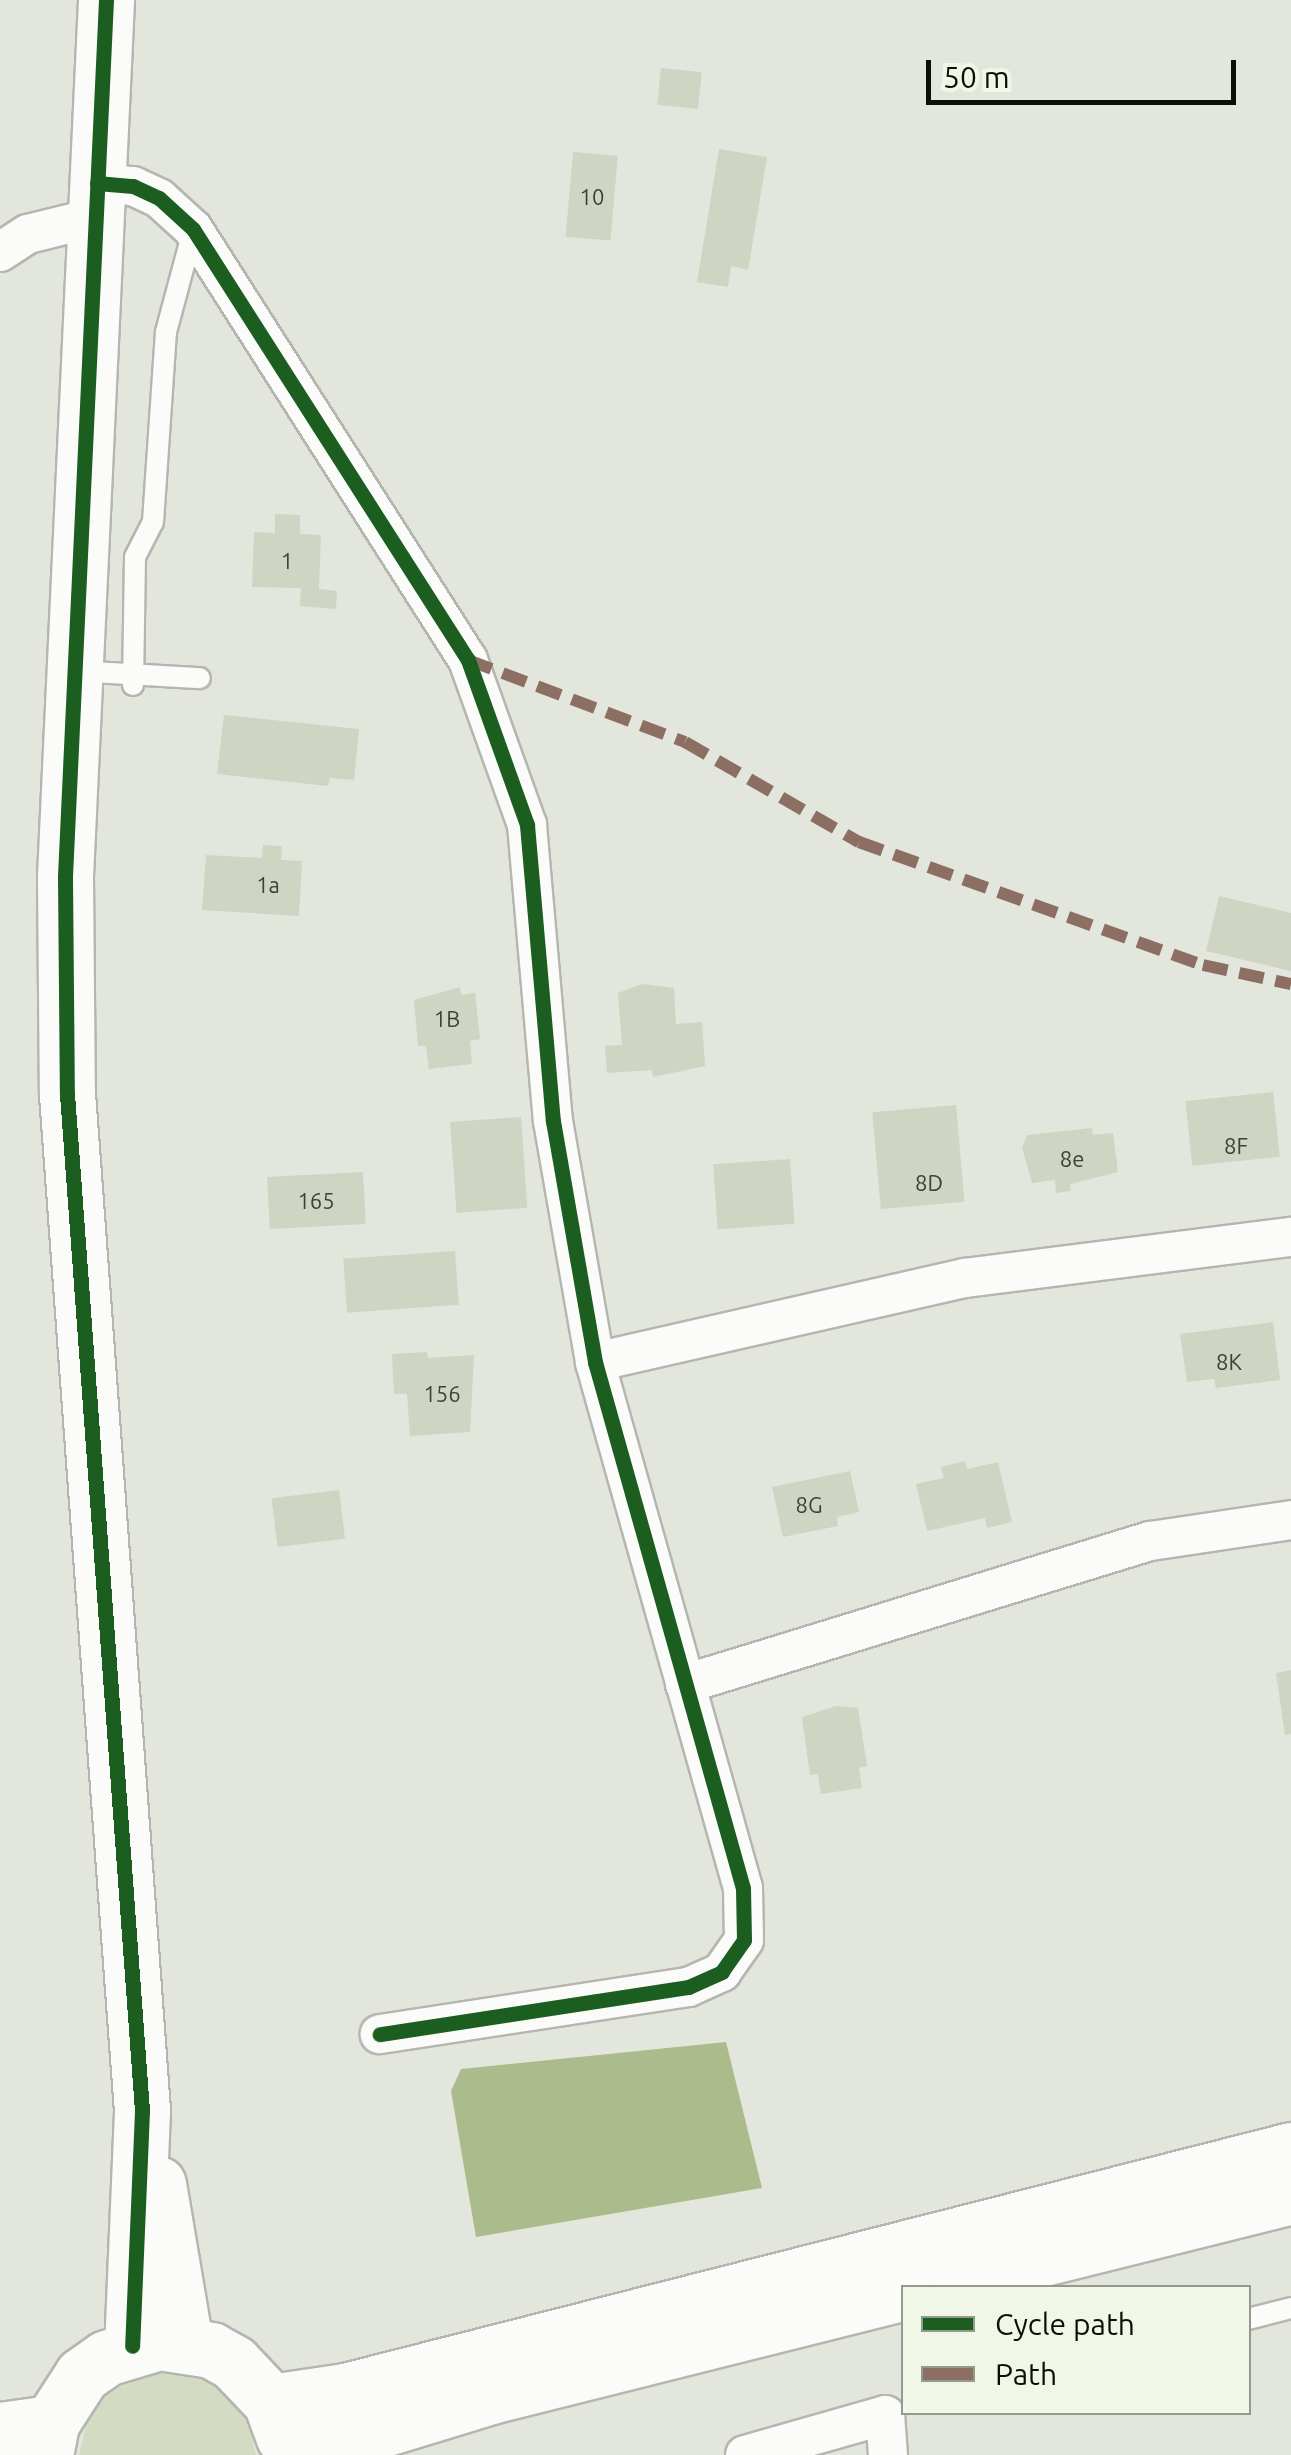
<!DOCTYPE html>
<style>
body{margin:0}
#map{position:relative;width:1291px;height:2455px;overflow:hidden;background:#e3e6dd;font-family:Ubuntu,sans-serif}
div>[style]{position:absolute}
.green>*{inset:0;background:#d3dcc2}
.water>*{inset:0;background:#acbb8b}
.building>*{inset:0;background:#cfd4c3;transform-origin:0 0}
.roads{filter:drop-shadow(2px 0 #b4b6af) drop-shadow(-2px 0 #b4b6af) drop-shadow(0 2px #b4b6af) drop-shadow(0 -2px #b4b6af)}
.lane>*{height:20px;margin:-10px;padding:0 10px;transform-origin:10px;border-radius:10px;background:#fbfbfa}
.street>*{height:38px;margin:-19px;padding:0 19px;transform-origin:19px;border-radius:19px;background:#fbfbfa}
.secondary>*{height:55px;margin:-27.5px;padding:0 27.5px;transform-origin:27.5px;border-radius:27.5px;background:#fbfbfa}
.primary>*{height:55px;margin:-27.5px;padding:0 27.5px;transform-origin:27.5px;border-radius:27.5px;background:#fbfbfa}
.quiet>*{height:12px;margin-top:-6px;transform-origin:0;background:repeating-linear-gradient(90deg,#8d6e63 0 25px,transparent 0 37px)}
.cycleway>*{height:15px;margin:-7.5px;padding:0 7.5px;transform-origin:7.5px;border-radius:7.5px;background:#1b5e20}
span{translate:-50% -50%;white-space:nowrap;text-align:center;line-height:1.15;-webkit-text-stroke:9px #f1f7e6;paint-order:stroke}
.number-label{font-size:22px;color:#3d4038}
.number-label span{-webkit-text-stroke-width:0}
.legend{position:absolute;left:901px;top:2285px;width:350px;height:130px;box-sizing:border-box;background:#f1f7e6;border:2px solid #959a8e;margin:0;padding:12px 18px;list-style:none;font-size:30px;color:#0c0e09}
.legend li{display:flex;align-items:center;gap:20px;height:50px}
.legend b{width:50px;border:2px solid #959a8e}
.scale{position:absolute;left:926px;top:60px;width:310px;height:45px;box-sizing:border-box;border:5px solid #0c0e09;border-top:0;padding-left:12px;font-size:30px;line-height:35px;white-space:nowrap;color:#0c0e09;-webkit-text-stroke:8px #f1f7e6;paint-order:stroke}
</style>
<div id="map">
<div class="green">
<div style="clip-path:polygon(166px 2371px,200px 2377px,228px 2396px,249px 2424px,256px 2455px,79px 2455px,86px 2426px,104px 2398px,133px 2378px)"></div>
</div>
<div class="water">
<div style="clip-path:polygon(726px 2042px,762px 2188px,476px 2237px,451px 2091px,461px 2069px)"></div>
</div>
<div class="building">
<div style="left:661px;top:68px;width:41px;height:37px;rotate:6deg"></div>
<div style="clip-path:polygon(719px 149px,767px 157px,748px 270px,731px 266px,728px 287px,697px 282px)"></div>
<div style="left:573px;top:152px;width:45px;height:85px;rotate:5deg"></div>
<div style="clip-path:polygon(275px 514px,300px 515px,300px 534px,321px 535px,319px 589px,337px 591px,336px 609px,300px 606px,301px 588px,252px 587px,254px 532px,275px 533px)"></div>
<div style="clip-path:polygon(224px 715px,359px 729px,354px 780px,330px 778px,328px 786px,217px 774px)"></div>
<div style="clip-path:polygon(263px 845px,282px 846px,281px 860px,302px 861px,299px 916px,202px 910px,206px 855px,262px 858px)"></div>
<div style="clip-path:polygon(1219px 896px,1291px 913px,1291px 971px,1206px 951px)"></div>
<div style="clip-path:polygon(642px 984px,674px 988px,676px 1024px,702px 1022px,705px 1066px,653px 1077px,652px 1070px,607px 1073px,605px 1046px,622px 1045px,618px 993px)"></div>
<div style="clip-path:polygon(460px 987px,461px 995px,475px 993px,480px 1039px,470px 1041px,472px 1064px,429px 1069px,426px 1046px,418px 1046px,414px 1000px)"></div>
<div style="left:1273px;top:1092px;width:65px;height:88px;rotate:84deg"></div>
<div style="left:956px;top:1105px;width:97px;height:84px;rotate:85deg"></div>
<div style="left:521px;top:1117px;width:91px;height:71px;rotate:86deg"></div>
<div style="clip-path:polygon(1092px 1128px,1093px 1135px,1113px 1133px,1118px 1172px,1070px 1184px,1071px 1191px,1056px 1193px,1055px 1180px,1032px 1183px,1022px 1148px,1027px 1135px)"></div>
<div style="left:790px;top:1159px;width:65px;height:77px;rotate:86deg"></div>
<div style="left:363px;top:1172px;width:52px;height:96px;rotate:87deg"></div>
<div style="left:455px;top:1251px;width:54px;height:112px;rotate:86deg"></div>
<div style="clip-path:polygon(1273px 1322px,1280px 1380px,1216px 1388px,1214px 1379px,1187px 1382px,1180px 1334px)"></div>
<div style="clip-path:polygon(427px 1352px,428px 1358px,474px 1355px,470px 1432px,410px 1436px,407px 1394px,394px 1394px,392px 1354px)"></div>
<div style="clip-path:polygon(965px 1461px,967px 1469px,998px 1462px,1012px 1522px,987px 1528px,985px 1518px,927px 1531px,916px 1484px,944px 1478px,941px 1467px)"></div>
<div style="clip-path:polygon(850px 1471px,859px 1512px,837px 1517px,838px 1526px,783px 1537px,772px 1487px)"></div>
<div style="left:339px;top:1490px;width:49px;height:68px;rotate:83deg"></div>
<div style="clip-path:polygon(1291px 1670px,1291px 1734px,1285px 1735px,1276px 1673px)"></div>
<div style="clip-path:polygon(836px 1706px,858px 1708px,867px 1766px,859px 1768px,862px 1788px,821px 1794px,818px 1774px,810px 1775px,802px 1717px)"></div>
</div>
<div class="roads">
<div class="lane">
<div style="left:77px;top:671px;width:123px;rotate:3.3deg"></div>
<div style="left:133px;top:685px;width:128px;rotate:-89.1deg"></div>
<div style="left:135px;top:557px;width:39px;rotate:-63deg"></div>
<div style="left:153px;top:522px;width:190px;rotate:-86.1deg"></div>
<div style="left:166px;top:332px;width:105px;rotate:-75deg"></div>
<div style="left:1248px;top:2319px;width:44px;rotate:-14.3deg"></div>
</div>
<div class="street">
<div style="left:97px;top:183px;width:36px;rotate:5deg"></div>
<div style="left:133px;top:186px;width:29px;rotate:25deg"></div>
<div style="left:159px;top:198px;width:46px;rotate:42.4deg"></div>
<div style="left:193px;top:229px;width:511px;rotate:57.46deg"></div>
<div style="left:468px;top:660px;width:175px;rotate:70.3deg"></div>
<div style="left:527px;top:825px;width:297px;rotate:85deg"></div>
<div style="left:553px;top:1121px;width:245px;rotate:80.1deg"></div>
<div style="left:595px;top:1362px;width:546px;rotate:74.29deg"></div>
<div style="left:743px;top:1888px;width:52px;rotate:88.9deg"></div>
<div style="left:744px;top:1940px;width:39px;rotate:125deg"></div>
<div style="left:722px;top:1972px;width:37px;rotate:156deg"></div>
<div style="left:688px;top:1987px;width:312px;rotate:171.3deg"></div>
<div style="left:0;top:252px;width:33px;rotate:-33deg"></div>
<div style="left:28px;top:234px;width:70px;rotate:-14deg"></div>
<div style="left:595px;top:1362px;width:379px;rotate:-12.8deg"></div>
<div style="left:965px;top:1278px;width:329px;rotate:-7.2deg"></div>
<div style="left:685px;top:1684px;width:487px;rotate:-17.1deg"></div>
<div style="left:1151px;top:1541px;width:142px;rotate:-8.5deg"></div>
<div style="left:745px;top:2455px;width:146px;rotate:-15.9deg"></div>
<div style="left:885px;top:2415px;width:40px;rotate:85.7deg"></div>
</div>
<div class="secondary">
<div style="left:106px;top:0;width:878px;rotate:92.68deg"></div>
<div style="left:65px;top:877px;width:217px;rotate:89.5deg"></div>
<div style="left:67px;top:1094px;width:1020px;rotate:85.78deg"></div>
<div style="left:142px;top:2111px;width:235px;rotate:92.4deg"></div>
<div style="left:158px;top:2184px;width:161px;rotate:80.4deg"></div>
</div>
<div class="primary">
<div style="left:923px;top:2288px;width:379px;rotate:-14deg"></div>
<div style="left:271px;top:2402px;width:75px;rotate:-8.5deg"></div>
<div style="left:345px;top:2391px;width:976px;rotate:-14.29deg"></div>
<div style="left:0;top:2430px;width:51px;rotate:-7.8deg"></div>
<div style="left:45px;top:2455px;width:33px;rotate:-79deg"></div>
<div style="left:51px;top:2423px;width:57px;rotate:-57.1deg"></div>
<div style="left:82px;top:2375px;width:29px;rotate:-35deg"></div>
<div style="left:106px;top:2358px;width:55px;rotate:-16.8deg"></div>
<div style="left:159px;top:2342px;width:53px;rotate:8.7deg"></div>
<div style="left:211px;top:2350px;width:26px;rotate:29deg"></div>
<div style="left:234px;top:2363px;width:54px;rotate:46.5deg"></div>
<div style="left:271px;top:2402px;width:37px;rotate:70deg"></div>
<div style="left:298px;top:2455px;width:202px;rotate:-17deg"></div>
<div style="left:491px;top:2396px;width:426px;rotate:-14.1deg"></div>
</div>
</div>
<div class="quiet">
<div style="left:468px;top:660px;width:232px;rotate:20.7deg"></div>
<div style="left:685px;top:742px;width:201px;rotate:29.9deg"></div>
<div style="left:859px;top:842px;width:365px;rotate:19.7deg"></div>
<div style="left:1203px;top:965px;width:90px;rotate:12.2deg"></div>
</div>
<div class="cycleway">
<div style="left:106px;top:0;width:878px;rotate:92.68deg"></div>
<div style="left:65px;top:877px;width:217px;rotate:89.5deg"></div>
<div style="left:67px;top:1094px;width:1020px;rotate:85.78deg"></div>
<div style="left:142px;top:2111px;width:235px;rotate:92.4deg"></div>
<div style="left:97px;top:183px;width:36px;rotate:5deg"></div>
<div style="left:133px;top:186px;width:29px;rotate:25deg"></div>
<div style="left:159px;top:198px;width:46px;rotate:42.4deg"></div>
<div style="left:193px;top:229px;width:511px;rotate:57.46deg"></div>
<div style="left:468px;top:660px;width:175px;rotate:70.3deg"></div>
<div style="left:527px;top:825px;width:297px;rotate:85deg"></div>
<div style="left:553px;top:1121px;width:245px;rotate:80.1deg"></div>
<div style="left:595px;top:1362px;width:546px;rotate:74.29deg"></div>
<div style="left:743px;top:1888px;width:52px;rotate:88.9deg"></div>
<div style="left:744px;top:1940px;width:39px;rotate:125deg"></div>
<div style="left:722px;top:1972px;width:37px;rotate:156deg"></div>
<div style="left:688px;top:1987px;width:312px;rotate:171.3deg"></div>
</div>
<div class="number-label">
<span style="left:592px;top:197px">10</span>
<span style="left:287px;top:561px">1</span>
<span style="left:268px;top:885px">1a</span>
<span style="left:447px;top:1019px">1B</span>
<span style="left:1236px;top:1146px">8F</span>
<span style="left:1072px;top:1159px">8e</span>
<span style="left:929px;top:1183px">8D</span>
<span style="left:316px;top:1201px">165</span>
<span style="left:1229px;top:1362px">8K</span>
<span style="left:442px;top:1394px">156</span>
<span style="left:809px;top:1505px">8G</span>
</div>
<ul class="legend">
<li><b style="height:12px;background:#1b5e20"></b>Cycle path</li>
<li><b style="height:12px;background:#8d6e63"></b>Path</li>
</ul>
<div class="scale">50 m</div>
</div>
